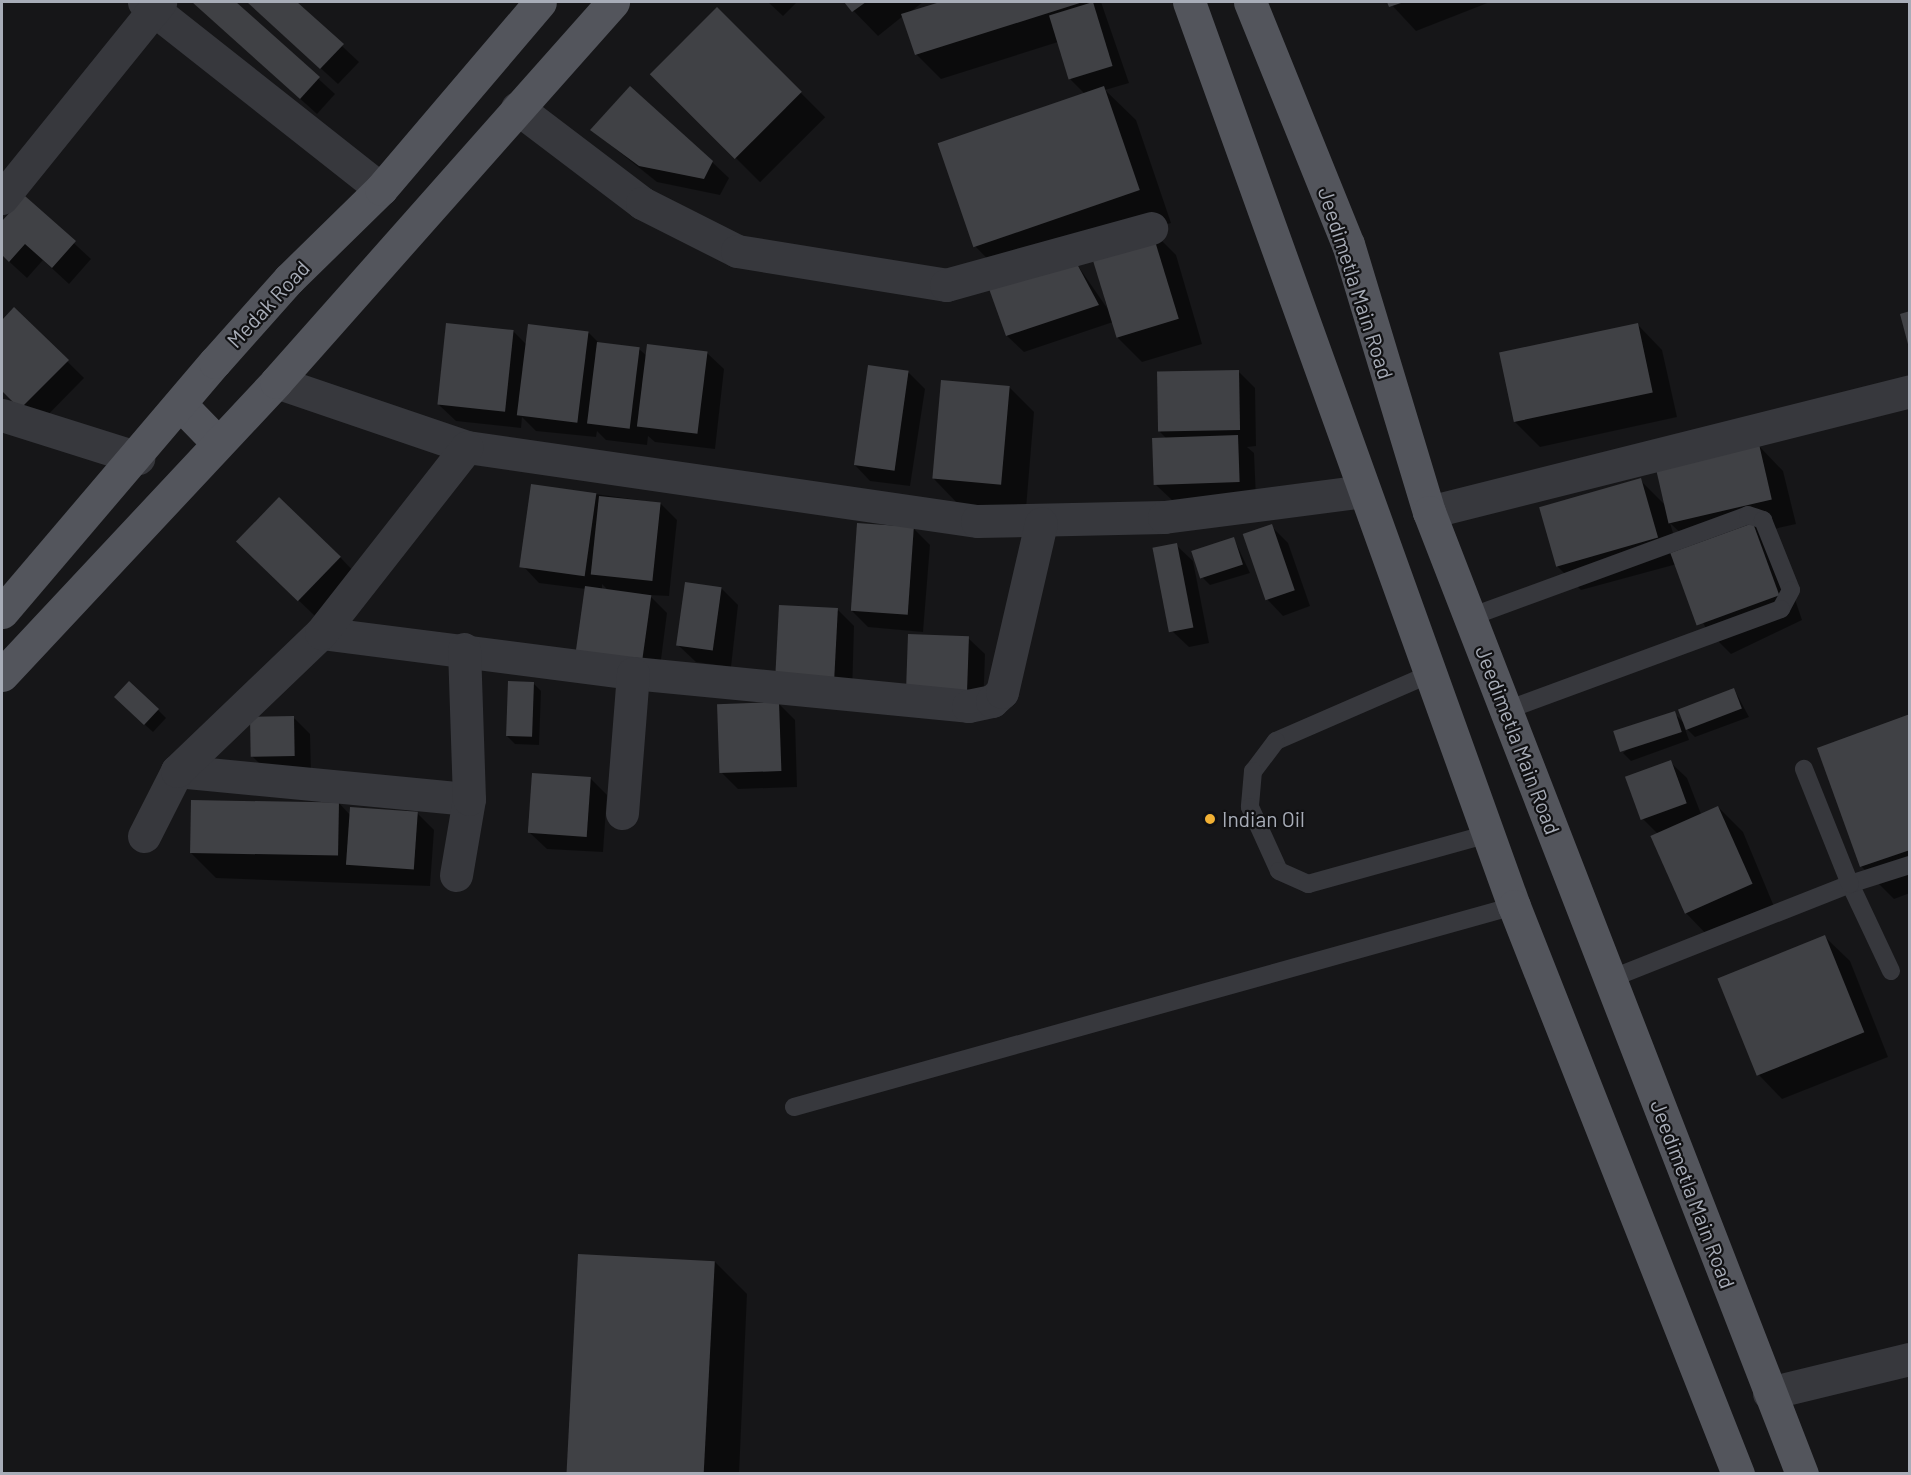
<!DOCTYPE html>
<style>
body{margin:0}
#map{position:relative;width:1911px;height:1475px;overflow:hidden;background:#161618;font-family:Barlow,sans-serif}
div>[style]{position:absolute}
.shadow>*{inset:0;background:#0007;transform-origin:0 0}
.building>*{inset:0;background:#404145;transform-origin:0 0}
.lane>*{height:18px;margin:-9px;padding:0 9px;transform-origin:9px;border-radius:9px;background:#37383d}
.street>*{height:33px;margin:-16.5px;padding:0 16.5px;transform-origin:16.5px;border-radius:16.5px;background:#37383d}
.primary>*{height:33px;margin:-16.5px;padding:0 16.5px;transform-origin:16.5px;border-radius:16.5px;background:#53555c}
.dots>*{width:16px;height:16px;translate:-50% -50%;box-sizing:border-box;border:3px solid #111113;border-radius:50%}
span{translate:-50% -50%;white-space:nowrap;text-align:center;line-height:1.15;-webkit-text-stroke:4.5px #111113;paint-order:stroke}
.street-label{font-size:21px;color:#a8adb8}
.poi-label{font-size:21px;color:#a8adb8}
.left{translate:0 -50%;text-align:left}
.frame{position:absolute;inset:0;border:3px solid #a8adb8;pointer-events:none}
</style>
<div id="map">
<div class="shadow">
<div style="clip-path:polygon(193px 2px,234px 2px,335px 94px,317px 114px)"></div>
<div style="clip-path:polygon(248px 2px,295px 2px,359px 62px,338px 84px)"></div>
<div style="clip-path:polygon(768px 2px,797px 2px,783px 16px)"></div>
<div style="clip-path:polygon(845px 2px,923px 2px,909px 13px,945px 2px,1101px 2px,1129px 83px,1105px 90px,1136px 120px,1171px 223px,1150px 229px,1176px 255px,1202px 344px,1142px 362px,1117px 337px,1113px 322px,1024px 352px,1007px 336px,990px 287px,1076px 263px,1107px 308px,1092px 249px,1006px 278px,974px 245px,1085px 94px,1071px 80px,1058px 42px,941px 79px,916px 54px,903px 16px,878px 36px)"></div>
<div style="clip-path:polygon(1389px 2px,1490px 2px,1416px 31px)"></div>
<div style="left:717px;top:9px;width:153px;height:92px;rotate:45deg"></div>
<div style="clip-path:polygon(592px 130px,712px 162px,729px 178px,720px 195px,657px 182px)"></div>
<div style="clip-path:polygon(25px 198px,91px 259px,69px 284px,43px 260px,27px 278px,2px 255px,2px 224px)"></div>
<div style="clip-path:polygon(14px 309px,84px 378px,38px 425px,2px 389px,2px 322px)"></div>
<div style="clip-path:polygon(1638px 325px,1662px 350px,1677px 417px,1540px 447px,1515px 422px)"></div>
<div style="clip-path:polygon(513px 331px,527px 345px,589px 333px,600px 344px,639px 349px,647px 356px,707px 353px,724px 369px,715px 449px,655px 442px,648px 436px,647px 445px,606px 440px,597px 431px,596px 437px,536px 431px,522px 417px,521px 428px,456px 421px,439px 405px)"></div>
<div style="clip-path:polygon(1238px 371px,1255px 388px,1256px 446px,1247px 447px,1254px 453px,1256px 498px,1173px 501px,1156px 485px,1168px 440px,1160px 432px)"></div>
<div style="clip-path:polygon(908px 372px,925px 389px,910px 486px,870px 481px,854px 464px)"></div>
<div style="clip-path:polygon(1009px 387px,1034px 412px,1026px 509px,958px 504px,934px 479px)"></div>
<div style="clip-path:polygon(evenodd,1759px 446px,1783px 471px,1796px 524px,1761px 532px,1778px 549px,1802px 620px,1731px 654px,1706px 629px,1677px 564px,1581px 590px,1556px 565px,1640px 480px,1666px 506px,1759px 446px,1670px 523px,1695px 547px,1679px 553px,1670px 523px)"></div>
<div style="clip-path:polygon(evenodd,595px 494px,660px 503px,677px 520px,669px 596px,649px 595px,667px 613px,659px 675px,594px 666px,586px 589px,539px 583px,523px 566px,595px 494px,602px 584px,609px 591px,602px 590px,602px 584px)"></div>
<div style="clip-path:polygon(1271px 526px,1288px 543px,1310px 606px,1283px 616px,1267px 599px)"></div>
<div style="clip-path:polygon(914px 529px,930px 545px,923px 632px,868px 627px,852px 611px)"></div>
<div style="clip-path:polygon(1234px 539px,1250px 573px,1210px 585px,1202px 577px)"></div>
<div style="clip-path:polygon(1176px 545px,1193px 561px,1209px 643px,1189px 647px,1172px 631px)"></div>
<div style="clip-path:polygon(340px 557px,356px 574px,315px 616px,255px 559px)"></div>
<div style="clip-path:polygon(721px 588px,738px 605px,731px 667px,696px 662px,679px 646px)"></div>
<div style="clip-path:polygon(838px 610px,854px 626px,852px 695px,794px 692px)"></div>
<div style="clip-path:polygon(968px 638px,985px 654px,983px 710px,924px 708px)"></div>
<div style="clip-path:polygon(533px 683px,541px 691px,539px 745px,515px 744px,507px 736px)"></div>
<div style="clip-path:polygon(1734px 689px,1749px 717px,1695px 737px,1684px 726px,1689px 740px,1631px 761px,1623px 753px,1674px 713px,1685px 724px)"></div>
<div style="clip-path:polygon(779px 704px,795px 720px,797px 787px,738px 789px,721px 772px)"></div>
<div style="clip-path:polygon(123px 705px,158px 710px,166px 718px,153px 732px)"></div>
<div style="clip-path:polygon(1910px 716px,1910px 893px,1894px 899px,1861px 866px)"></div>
<div style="clip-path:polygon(293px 717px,310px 734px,311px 772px,269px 773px,252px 756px)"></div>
<div style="clip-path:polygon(1670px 762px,1687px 778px,1701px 814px,1718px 807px,1743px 832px,1775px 909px,1709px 937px,1685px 912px,1657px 833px,1643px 819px)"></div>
<div style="clip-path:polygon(590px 778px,607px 795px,603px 852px,547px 849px,530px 833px)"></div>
<div style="clip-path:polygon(339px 803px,351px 816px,417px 813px,434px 830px,430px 886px,216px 878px,191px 853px)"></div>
<div style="clip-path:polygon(1825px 937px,1850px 961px,1888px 1057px,1782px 1099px,1758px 1074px)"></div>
<div style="clip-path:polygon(714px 1261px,747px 1294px,739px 1474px,572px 1474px)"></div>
</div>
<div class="building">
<div style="clip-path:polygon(192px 2px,236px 2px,320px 77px,300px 99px)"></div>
<div style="clip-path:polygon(247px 2px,297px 2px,344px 44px,320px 69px)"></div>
<div style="clip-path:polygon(844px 2px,866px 2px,852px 12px)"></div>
<div style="clip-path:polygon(940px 2px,1083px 2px,915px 55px,901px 14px)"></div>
<div style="left:1093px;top:2px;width:67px;height:46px;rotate:73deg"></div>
<div style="clip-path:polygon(1387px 2px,1404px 2px,1389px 7px)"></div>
<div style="left:717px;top:7px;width:120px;height:95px;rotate:45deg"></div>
<div style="clip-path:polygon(630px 86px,713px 161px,704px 179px,639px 166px,590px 130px)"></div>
<div style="left:1104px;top:86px;width:110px;height:176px;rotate:71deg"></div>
<div style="clip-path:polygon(25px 196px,76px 241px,52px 268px,25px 244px,9px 262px,2px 255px,2px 221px)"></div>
<div style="left:1151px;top:228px;width:95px;height:65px;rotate:73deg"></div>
<div style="clip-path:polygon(1076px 262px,1099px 305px,1006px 336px,988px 286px)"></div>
<div style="clip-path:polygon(14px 307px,69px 360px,20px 409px,2px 391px,2px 320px)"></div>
<div style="clip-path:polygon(1910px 311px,1910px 348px,1909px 348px,1900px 314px)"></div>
<div style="left:446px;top:323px;width:68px;height:82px;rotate:6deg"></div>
<div style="left:1638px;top:323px;width:71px;height:142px;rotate:78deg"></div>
<div style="left:528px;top:324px;width:61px;height:92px;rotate:7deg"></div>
<div style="left:597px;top:342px;width:43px;height:82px;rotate:7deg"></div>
<div style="left:647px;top:344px;width:61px;height:83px;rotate:7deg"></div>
<div style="left:868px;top:365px;width:41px;height:101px;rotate:8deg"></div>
<div style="left:1239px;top:370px;width:60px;height:82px;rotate:89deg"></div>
<div style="left:941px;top:380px;width:69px;height:99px;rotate:5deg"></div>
<div style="left:1238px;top:435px;width:47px;height:86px;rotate:88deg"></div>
<div style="left:1759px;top:444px;width:57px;height:106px;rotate:77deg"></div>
<div style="left:1641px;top:478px;width:62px;height:106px;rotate:74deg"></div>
<div style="left:531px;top:484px;width:66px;height:84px;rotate:8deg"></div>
<div style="left:599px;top:496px;width:62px;height:79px;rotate:6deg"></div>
<div style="left:279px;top:497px;width:86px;height:62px;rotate:44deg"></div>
<div style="left:857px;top:523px;width:57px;height:88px;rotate:4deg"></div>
<div style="left:1753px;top:523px;width:77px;height:88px;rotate:70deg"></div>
<div style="left:1272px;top:524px;width:70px;height:31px;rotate:71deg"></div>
<div style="left:1234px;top:537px;width:29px;height:45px;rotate:72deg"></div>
<div style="left:1177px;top:543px;width:86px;height:25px;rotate:79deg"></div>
<div style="left:685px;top:582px;width:37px;height:64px;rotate:8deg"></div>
<div style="left:585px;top:586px;width:67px;height:65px;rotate:8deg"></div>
<div style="left:779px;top:605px;width:59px;height:71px;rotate:3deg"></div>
<div style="left:908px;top:634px;width:61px;height:58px;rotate:2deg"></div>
<div style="left:129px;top:681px;width:41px;height:22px;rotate:43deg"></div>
<div style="left:508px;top:681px;width:26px;height:55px;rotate:2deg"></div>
<div style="left:1734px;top:688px;width:22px;height:60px;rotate:69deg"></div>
<div style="left:779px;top:702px;width:69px;height:62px;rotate:88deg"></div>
<div style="left:1675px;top:711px;width:22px;height:65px;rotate:72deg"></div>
<div style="clip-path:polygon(1910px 714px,1910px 850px,1860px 867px,1817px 748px)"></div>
<div style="left:294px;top:716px;width:40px;height:44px;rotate:89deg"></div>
<div style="left:1671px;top:760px;width:46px;height:49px;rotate:70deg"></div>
<div style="left:532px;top:773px;width:59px;height:60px;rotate:4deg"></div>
<div style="left:191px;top:800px;width:148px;height:53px;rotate:1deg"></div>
<div style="left:1718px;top:806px;width:85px;height:74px;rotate:66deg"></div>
<div style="left:350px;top:807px;width:68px;height:58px;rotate:4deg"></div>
<div style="left:1825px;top:935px;width:105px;height:116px;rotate:68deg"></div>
<div style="left:578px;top:1254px;width:137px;height:219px;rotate:3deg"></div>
</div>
<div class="lane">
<div style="left:1470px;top:617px;width:296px;rotate:-20.1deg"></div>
<div style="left:1748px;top:515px;width:16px;rotate:18deg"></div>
<div style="left:1763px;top:520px;width:75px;rotate:68.2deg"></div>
<div style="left:1791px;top:590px;width:21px;rotate:118deg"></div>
<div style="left:1781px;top:609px;width:293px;rotate:159.8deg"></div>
<div style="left:1430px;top:674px;width:168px;rotate:156.5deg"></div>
<div style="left:1276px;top:741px;width:38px;rotate:127deg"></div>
<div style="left:1253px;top:771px;width:36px;rotate:95deg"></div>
<div style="left:1250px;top:807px;width:70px;rotate:65.6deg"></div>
<div style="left:1279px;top:871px;width:32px;rotate:24deg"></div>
<div style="left:1308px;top:884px;width:187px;rotate:-15.5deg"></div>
<div style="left:1891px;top:971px;width:96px;rotate:-115.2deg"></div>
<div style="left:1850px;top:884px;width:63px;rotate:-17.6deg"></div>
<div style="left:1610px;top:979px;width:258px;rotate:-21.6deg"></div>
<div style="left:1850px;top:884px;width:124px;rotate:-111.8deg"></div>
<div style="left:794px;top:1107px;width:748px;rotate:-15.6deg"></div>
</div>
<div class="street">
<div style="left:144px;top:2px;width:302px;rotate:38.3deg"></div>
<div style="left:517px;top:108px;width:157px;rotate:37.2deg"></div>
<div style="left:642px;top:203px;width:106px;rotate:26.8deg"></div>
<div style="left:737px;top:251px;width:212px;rotate:9.2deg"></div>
<div style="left:946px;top:285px;width:213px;rotate:-15.5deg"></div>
<div style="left:2px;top:198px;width:252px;rotate:-51.1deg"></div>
<div style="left:276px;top:382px;width:202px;rotate:18.8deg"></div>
<div style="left:467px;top:447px;width:515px;rotate:8.26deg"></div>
<div style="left:977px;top:521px;width:187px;rotate:-1.2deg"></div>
<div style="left:1164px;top:517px;width:201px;rotate:-7.4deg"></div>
<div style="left:2px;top:415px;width:143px;rotate:17.5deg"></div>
<div style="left:1429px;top:512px;width:496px;rotate:-14.1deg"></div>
<div style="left:321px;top:633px;width:315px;rotate:7.3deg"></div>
<div style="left:633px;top:673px;width:337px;rotate:5.6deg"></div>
<div style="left:968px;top:706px;width:25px;rotate:-12deg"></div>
<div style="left:992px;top:701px;width:13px;rotate:-42deg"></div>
<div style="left:1002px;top:692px;width:173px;rotate:-77deg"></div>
<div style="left:177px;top:771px;width:293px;rotate:5.5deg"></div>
<div style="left:622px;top:813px;width:140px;rotate:-85.5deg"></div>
<div style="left:144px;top:836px;width:73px;rotate:-63.1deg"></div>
<div style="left:177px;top:771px;width:199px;rotate:-43.8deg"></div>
<div style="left:321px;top:633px;width:236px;rotate:-51.9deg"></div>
<div style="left:456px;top:875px;width:77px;rotate:-80.3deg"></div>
<div style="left:469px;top:799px;width:150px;rotate:-91.9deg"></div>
<div style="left:1769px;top:1393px;width:145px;rotate:-13.6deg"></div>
</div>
<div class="primary">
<div style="left:1189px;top:2px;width:961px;rotate:70.23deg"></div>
<div style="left:1514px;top:906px;width:611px;rotate:68.48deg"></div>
<div style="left:1250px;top:2px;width:261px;rotate:68deg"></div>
<div style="left:1348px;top:244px;width:280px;rotate:73.2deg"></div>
<div style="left:1429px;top:512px;width:1032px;rotate:68.81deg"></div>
<div style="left:181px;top:405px;width:53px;rotate:45.8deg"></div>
<div style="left:2px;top:612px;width:328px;rotate:-49.6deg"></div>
<div style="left:215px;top:362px;width:111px;rotate:-48.3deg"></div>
<div style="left:289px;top:279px;width:129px;rotate:-44.4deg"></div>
<div style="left:381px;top:189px;width:245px;rotate:-49.6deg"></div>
<div style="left:2px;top:675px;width:401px;rotate:-46.9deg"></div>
<div style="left:276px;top:382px;width:508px;rotate:-48.43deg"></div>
</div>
<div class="dots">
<div style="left:1210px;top:819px;background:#f2b134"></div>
</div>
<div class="street-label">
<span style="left:1356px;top:283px;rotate:72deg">Jeedimetla Main Road</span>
<span style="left:268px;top:304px;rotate:-47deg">Medak Road</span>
<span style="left:1518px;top:740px;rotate:69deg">Jeedimetla Main Road</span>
<span style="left:1693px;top:1194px;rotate:69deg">Jeedimetla Main Road</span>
</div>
<div class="poi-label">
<span class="left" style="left:1222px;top:819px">Indian Oil</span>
</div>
<div class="frame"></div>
</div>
